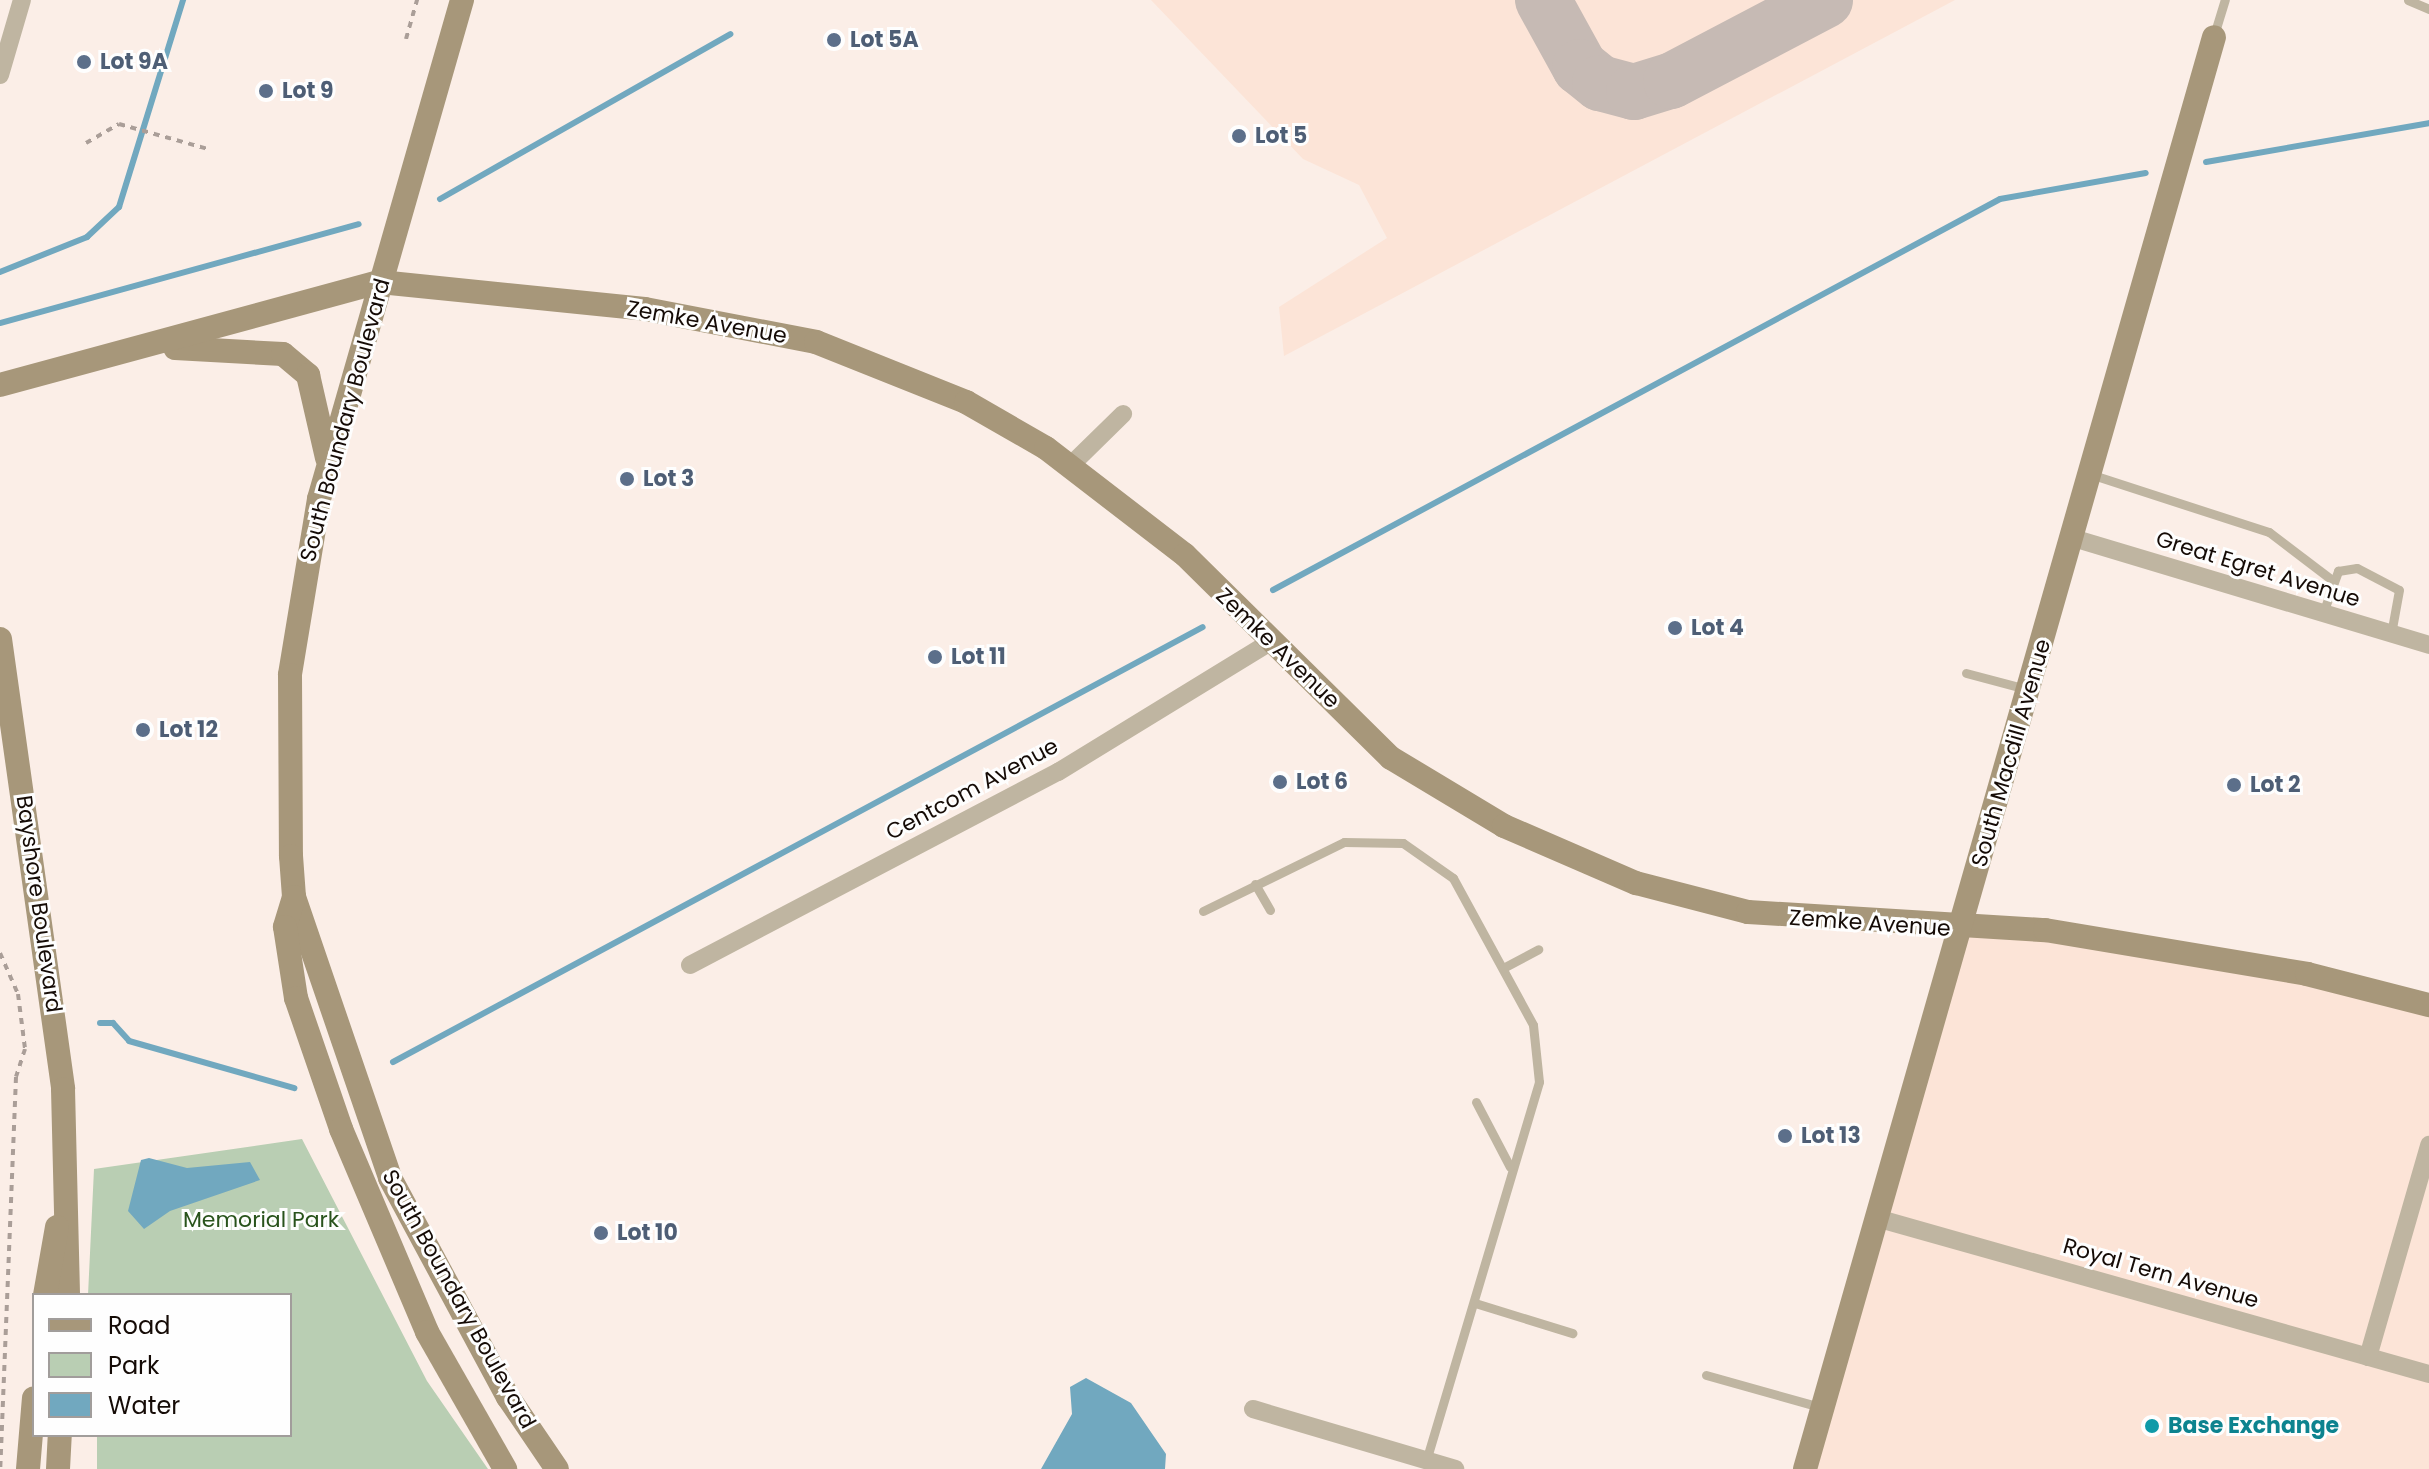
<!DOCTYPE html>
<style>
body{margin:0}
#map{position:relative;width:2429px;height:1469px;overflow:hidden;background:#fbeee7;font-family:Poppins,sans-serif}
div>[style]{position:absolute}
.built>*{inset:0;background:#fce4d7}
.green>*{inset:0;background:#b9ceb3}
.water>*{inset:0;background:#71a8bf}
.stream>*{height:6px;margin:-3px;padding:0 3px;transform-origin:3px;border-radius:3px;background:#71a8bf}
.taxiway>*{height:56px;margin:-28px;padding:0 28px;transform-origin:28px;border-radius:28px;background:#c6bab4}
.path>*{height:4px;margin-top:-2px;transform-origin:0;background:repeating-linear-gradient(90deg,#aa9e98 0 6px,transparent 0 12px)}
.lane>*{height:9px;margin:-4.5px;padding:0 4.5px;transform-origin:4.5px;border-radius:4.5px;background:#bfb5a1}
.street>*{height:18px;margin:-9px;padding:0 9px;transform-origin:9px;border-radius:9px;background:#bfb5a1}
.secondary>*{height:24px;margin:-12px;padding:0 12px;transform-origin:12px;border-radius:12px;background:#a7977a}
.dots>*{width:22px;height:22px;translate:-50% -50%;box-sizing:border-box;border:4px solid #fefefe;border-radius:50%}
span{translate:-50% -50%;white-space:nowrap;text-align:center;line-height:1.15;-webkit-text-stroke:6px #fefefe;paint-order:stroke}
.service-label{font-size:22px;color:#4e5e75;font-weight:700}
.left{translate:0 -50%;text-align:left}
.street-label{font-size:22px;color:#150b06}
.park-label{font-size:22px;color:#29531c}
.culture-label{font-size:22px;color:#0d838f;font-weight:700}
.legend{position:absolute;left:32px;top:1293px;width:260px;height:144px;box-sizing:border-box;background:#fefefe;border:2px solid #a19d9b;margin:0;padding:10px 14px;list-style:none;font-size:24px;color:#150b06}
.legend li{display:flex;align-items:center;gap:16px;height:40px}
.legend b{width:40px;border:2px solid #a19d9b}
</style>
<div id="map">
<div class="built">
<div style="clip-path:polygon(1151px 0,1955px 0,1284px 356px,1279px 307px,1387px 238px,1359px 185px,1303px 159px)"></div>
<div style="clip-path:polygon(1961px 930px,2045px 930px,2429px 1005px,2429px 1469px,1806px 1469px)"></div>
</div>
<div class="green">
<div style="clip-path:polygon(302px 1139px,427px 1381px,488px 1469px,97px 1469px,97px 1435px,290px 1435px,290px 1295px,88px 1295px,94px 1169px)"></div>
</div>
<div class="water">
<div style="clip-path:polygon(149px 1158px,187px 1168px,250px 1162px,260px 1180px,170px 1211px,144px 1229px,128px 1211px,141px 1160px)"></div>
<div style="clip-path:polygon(1086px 1378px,1131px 1403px,1166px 1454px,1165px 1469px,1041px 1469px,1072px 1414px,1070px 1387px)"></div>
</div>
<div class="stream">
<div style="left:2206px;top:162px;width:226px;rotate:-9.9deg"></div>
<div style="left:440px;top:199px;width:334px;rotate:-29.6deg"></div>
<div style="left:0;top:272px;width:94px;rotate:-21.9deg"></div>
<div style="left:87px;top:237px;width:44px;rotate:-43.2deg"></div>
<div style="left:119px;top:207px;width:217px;rotate:-72.8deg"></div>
<div style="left:0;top:323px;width:372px;rotate:-15.4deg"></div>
<div style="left:1273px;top:590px;width:825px;rotate:-28.27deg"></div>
<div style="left:2000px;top:199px;width:148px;rotate:-10.1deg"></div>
<div style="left:100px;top:1023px;width:13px"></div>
<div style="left:113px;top:1023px;width:24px;rotate:48deg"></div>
<div style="left:129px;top:1041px;width:172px;rotate:15.9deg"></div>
<div style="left:393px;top:1062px;width:919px;rotate:-28.24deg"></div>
</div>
<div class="taxiway">
<div style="left:1543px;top:0;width:77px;rotate:61.1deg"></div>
<div style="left:1580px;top:67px;width:26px;rotate:39deg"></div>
<div style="left:1600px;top:83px;width:35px;rotate:15deg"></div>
<div style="left:1634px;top:92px;width:39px;rotate:-17deg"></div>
<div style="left:1671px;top:81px;width:174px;rotate:-27.7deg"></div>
</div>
<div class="path">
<div style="left:406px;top:39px;width:41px;rotate:-74.2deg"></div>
<div style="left:86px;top:143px;width:38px;rotate:-30deg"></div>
<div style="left:119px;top:124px;width:92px;rotate:15.7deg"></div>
<div style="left:0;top:953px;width:45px;rotate:66.3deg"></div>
<div style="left:18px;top:994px;width:55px;rotate:82.7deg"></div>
<div style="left:25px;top:1049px;width:29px;rotate:108deg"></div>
<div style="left:16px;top:1077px;width:391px;rotate:92.3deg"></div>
</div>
<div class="lane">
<div style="left:2408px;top:0;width:23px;rotate:23deg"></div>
<div style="left:2214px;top:35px;width:37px;rotate:-73deg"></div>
<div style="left:2090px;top:474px;width:188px;rotate:18deg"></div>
<div style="left:2269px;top:532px;width:79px;rotate:37.3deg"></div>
<div style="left:2323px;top:613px;width:45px;rotate:-70.3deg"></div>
<div style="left:2338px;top:571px;width:19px;rotate:-9deg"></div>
<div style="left:2357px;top:568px;width:47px;rotate:27.6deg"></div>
<div style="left:2399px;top:590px;width:45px;rotate:100.3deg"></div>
<div style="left:1966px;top:673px;width:62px;rotate:14.9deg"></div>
<div style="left:1255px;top:884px;width:30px;rotate:60deg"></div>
<div style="left:1203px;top:911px;width:157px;rotate:-26.1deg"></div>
<div style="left:1344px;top:842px;width:59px;rotate:1deg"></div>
<div style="left:1403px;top:843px;width:61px;rotate:35deg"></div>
<div style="left:1453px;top:878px;width:167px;rotate:61.4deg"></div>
<div style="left:1533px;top:1025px;width:57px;rotate:84deg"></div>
<div style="left:1539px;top:1082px;width:395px;rotate:106.6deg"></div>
<div style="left:1503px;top:968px;width:40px;rotate:-28deg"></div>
<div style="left:1476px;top:1102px;width:73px;rotate:62.4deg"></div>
<div style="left:1475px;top:1303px;width:102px;rotate:17.2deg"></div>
<div style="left:1706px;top:1375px;width:118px;rotate:15.7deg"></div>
</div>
<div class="street">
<div style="left:0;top:75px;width:78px;rotate:-73.7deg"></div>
<div style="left:1071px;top:465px;width:73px;rotate:-44.4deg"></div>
<div style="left:2073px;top:538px;width:372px;rotate:16.7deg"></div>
<div style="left:690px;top:965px;width:416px;rotate:-27.7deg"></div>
<div style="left:1058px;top:772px;width:249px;rotate:-31.5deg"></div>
<div style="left:1880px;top:1219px;width:570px;rotate:15.77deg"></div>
<div style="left:2368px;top:1357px;width:221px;rotate:-73.9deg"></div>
<div style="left:1253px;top:1409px;width:211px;rotate:16.5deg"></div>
</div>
<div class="secondary">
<div style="left:462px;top:0;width:519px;rotate:105.99deg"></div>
<div style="left:319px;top:499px;width:178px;rotate:99.4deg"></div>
<div style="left:290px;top:675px;width:181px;rotate:89.7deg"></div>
<div style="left:291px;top:856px;width:41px;rotate:85.8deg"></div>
<div style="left:294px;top:897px;width:297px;rotate:71.1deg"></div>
<div style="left:390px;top:1178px;width:249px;rotate:61.7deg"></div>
<div style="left:508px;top:1397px;width:87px;rotate:55.8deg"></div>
<div style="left:175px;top:348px;width:108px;rotate:3.2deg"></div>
<div style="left:283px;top:354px;width:33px;rotate:40deg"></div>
<div style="left:308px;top:375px;width:85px;rotate:77.1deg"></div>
<div style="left:0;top:385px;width:394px;rotate:-15.2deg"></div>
<div style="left:380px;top:282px;width:266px;rotate:5.8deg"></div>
<div style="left:645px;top:309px;width:174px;rotate:10.9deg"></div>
<div style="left:816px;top:342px;width:162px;rotate:21.8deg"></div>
<div style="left:966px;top:402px;width:92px;rotate:29.9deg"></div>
<div style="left:1046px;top:448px;width:175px;rotate:37.6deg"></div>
<div style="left:1185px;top:555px;width:289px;rotate:44.6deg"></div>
<div style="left:1391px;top:758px;width:132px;rotate:31deg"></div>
<div style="left:1504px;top:826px;width:144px;rotate:23.4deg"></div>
<div style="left:1636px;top:883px;width:116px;rotate:14.5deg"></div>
<div style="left:1748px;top:912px;width:298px;rotate:3.5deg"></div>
<div style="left:2045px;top:930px;width:266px;rotate:9.5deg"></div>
<div style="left:2307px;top:974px;width:126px;rotate:14.3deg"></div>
<div style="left:0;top:639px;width:454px;rotate:82deg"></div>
<div style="left:63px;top:1089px;width:206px;rotate:88.6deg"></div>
<div style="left:294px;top:897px;width:31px;rotate:107deg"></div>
<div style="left:285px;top:927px;width:72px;rotate:81.2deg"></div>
<div style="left:296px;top:998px;width:139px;rotate:71deg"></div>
<div style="left:341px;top:1129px;width:220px;rotate:67deg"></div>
<div style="left:427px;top:1332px;width:158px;rotate:60.3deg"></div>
<div style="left:45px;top:1295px;width:69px;rotate:-80deg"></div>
<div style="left:28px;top:1469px;width:71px;rotate:-85.2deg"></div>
<div style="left:58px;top:1469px;width:34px;rotate:-87deg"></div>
<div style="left:1805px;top:1469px;width:1489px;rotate:-74.06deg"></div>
</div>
<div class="dots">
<div style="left:834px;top:40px;background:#5c6f8a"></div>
<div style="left:84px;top:62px;background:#5c6f8a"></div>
<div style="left:266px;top:91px;background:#5c6f8a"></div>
<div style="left:1239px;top:136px;background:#5c6f8a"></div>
<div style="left:627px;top:479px;background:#5c6f8a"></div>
<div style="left:1675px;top:628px;background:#5c6f8a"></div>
<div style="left:935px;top:657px;background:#5c6f8a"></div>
<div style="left:143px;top:730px;background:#5c6f8a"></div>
<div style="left:1280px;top:782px;background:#5c6f8a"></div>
<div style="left:2234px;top:785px;background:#5c6f8a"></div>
<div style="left:1785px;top:1136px;background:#5c6f8a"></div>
<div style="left:601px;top:1233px;background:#5c6f8a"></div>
<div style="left:2152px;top:1426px;background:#0f9aa8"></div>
</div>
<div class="service-label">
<span class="left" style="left:850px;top:40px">Lot 5A</span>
<span class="left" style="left:100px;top:62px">Lot 9A</span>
<span class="left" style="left:282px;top:91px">Lot 9</span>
<span class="left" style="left:1255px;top:136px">Lot 5</span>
<span class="left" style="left:643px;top:479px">Lot 3</span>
<span class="left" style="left:1691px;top:628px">Lot 4</span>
<span class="left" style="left:951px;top:657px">Lot 11</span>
<span class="left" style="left:159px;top:730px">Lot 12</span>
<span class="left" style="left:1296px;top:782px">Lot 6</span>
<span class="left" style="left:2250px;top:785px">Lot 2</span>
<span class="left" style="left:1801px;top:1136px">Lot 13</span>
<span class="left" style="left:617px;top:1233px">Lot 10</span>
</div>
<div class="street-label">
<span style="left:707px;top:322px;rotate:10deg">Zemke Avenue</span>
<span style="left:345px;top:420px;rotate:-75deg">South Boundary Boulevard</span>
<span style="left:2258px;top:569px;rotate:17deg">Great Egret Avenue</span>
<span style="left:1278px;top:648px;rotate:44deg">Zemke Avenue</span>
<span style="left:2011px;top:753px;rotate:-74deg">South Macdill Avenue</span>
<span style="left:972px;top:789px;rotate:-28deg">Centcom Avenue</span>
<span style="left:39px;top:904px;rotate:82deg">Bayshore Boulevard</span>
<span style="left:1870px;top:923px;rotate:4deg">Zemke Avenue</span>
<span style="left:2161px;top:1273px;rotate:16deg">Royal Tern Avenue</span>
<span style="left:459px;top:1299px;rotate:61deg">South Boundary Boulevard</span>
</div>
<div class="park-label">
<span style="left:261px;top:1220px">Memorial Park</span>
</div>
<div class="culture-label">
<span class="left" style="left:2168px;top:1426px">Base Exchange</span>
</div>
<ul class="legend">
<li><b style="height:10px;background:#a7977a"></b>Road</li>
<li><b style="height:22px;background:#b9ceb3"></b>Park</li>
<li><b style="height:22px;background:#71a8bf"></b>Water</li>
</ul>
</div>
